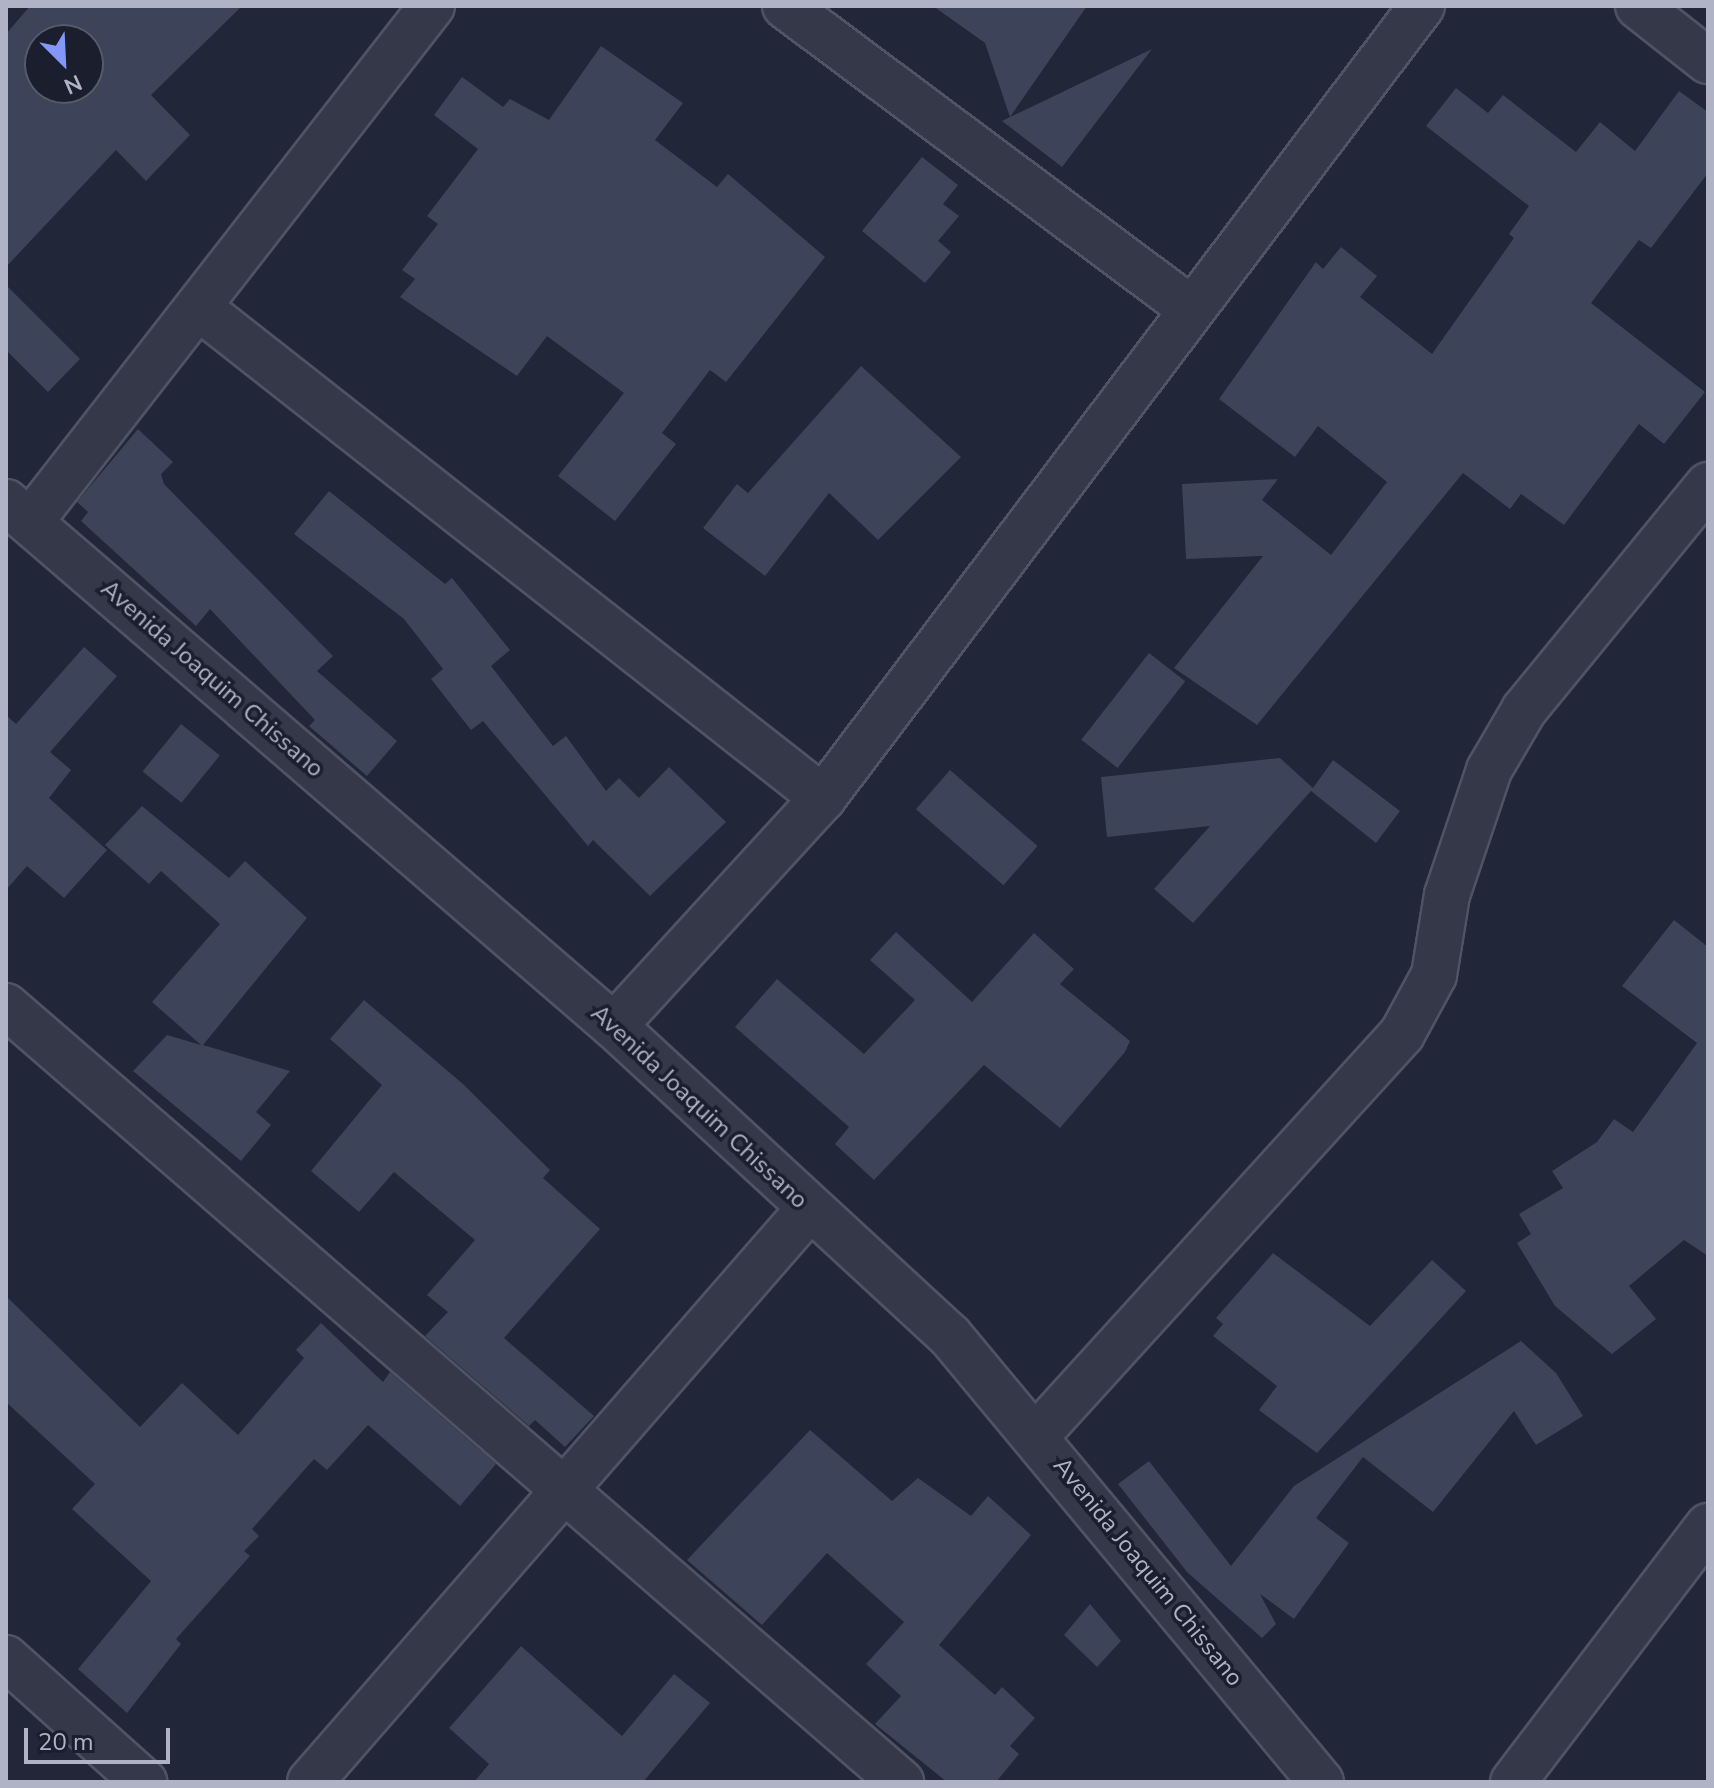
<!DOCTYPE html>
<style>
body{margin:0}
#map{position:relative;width:1714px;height:1788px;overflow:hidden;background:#212638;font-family:"Nunito Sans",sans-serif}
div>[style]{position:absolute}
.building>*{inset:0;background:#3d4358;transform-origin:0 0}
.roads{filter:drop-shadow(2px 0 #4f5363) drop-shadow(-2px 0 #4f5363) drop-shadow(0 2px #4f5363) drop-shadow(0 -2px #4f5363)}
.minor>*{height:44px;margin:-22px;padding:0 22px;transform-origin:22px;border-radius:22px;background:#343849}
span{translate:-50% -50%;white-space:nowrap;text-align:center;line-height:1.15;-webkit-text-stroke:7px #1a1e2d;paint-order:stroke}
.street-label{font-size:24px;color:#afb3c5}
.frame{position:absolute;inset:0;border:8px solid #afb3c5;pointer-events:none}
.north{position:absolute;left:24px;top:24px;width:80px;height:80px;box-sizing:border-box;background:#1a1e2d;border:2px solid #565a6a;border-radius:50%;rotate:156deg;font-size:22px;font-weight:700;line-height:32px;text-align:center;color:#afb3c5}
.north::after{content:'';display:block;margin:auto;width:28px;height:36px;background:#8297f7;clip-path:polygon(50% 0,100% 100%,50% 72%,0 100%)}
.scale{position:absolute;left:24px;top:1728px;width:146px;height:36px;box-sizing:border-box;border:4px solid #afb3c5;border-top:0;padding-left:10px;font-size:24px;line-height:28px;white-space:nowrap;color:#afb3c5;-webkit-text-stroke:6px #1a1e2d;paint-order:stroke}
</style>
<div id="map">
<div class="building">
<div style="clip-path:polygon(evenodd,30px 6px,242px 6px,151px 95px,190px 135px,146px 181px,116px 150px,6px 267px,6px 34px,30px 6px,40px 40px,88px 40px,88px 88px,40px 88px,40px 40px)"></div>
<div style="clip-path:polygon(933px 6px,1087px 6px,1010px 117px,1152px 49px,1062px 167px,1002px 121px,1010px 117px,985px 43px)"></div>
<div style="clip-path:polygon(601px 46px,683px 103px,655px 140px,717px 187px,728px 174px,825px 257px,726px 382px,710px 370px,662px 433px,676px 444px,615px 521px,558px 476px,624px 393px,547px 336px,517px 376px,400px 297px,415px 279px,402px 270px,438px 224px,427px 216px,478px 149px,434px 115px,462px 77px,503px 107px,510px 99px,549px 120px)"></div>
<div style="clip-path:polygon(1456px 88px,1488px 113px,1503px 95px,1576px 152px,1600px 122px,1635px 151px,1679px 91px,1708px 112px,1708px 173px,1651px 248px,1639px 240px,1591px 303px,1705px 392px,1664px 444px,1639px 424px,1564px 525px,1521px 494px,1510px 509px,1463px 473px,1257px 725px,1174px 668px,1263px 556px,1186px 559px,1182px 484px,1278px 479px,1262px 500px,1331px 555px,1387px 482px,1318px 426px,1295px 457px,1219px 399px,1316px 262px,1323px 269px,1341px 247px,1377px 276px,1360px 297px,1432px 354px,1514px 238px,1509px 234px,1529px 206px,1426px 126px)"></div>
<div style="clip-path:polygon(922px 157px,958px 185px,943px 204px,959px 216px,938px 241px,951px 252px,925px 283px,862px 231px)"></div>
<div style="clip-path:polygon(6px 285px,80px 359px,48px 392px,6px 350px)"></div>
<div style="clip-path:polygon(861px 366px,961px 457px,878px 540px,829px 493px,765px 576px,703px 528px,737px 484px,748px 493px)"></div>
<div style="clip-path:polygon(138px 429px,173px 462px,161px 474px,164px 484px,333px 656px,317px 671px,397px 741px,367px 776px,309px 726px,315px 720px,210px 609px,196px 626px,81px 521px,88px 512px,77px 502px)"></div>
<div style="clip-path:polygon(329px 491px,445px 584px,452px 578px,510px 650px,491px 666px,553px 746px,566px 736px,606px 791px,619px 778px,639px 798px,669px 767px,726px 822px,650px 896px,593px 840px,588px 846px,483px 721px,471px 730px,431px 679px,443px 669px,404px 619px,294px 534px)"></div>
<div style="clip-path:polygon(84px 647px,117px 676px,50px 752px,71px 770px,49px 798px,107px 850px,64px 898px,27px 866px,6px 890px,6px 715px,16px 724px)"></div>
<div style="left:1149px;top:653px;width:46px;height:110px;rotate:38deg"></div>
<div style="left:181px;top:724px;width:50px;height:61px;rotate:39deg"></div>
<div style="clip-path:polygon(1280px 758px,1313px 788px,1333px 760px,1400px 811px,1376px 843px,1311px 791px,1193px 923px,1154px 889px,1210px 826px,1107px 837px,1101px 777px)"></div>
<div style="left:950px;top:770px;width:116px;height:52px;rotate:41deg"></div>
<div style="clip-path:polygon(142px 806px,229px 878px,245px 861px,307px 918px,203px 1045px,290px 1071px,256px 1112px,271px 1125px,241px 1161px,133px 1071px,167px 1035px,201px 1045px,152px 1002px,220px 924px,161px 871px,149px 884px,105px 845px)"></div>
<div style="clip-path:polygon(1674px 920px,1708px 947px,1708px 1256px,1684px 1240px,1629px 1286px,1656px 1319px,1612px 1354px,1555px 1306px,1517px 1243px,1531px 1234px,1519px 1214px,1563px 1188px,1552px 1171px,1597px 1142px,1614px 1119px,1633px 1132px,1697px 1043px,1622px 986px)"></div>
<div style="clip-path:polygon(896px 932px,972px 1002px,1034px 933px,1074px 969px,1060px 984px,1130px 1041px,1125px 1052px,1060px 1128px,984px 1065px,874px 1180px,835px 1144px,849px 1127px,735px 1027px,777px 979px,864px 1054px,915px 1000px,870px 960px)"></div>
<div style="clip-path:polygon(364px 1000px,463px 1084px,550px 1170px,543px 1178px,600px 1229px,504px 1338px,594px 1416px,565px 1447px,535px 1420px,529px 1426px,425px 1336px,448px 1312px,427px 1295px,475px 1240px,394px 1172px,359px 1212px,311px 1171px,382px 1085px,330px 1039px)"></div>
<div style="clip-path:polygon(1273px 1253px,1370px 1326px,1432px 1260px,1466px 1291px,1317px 1453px,1259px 1410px,1277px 1386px,1213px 1336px,1223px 1324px,1216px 1318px)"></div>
<div style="clip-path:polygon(6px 1296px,140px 1427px,182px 1383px,238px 1435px,304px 1358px,296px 1350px,321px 1323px,383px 1382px,390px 1372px,496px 1464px,460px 1506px,368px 1425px,327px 1470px,314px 1459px,252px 1529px,259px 1536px,244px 1551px,250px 1556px,176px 1639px,181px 1644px,127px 1713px,78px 1669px,151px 1581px,72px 1509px,95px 1484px,6px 1402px)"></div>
<div style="clip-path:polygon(1521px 1341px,1556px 1373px,1583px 1416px,1536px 1445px,1514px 1411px,1433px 1512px,1363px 1457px,1316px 1518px,1349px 1543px,1294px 1619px,1260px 1594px,1276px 1624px,1262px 1638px,1187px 1572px,1118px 1484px,1149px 1461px,1231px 1566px,1294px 1486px)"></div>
<div style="clip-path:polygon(810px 1430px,892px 1501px,918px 1478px,971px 1516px,988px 1496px,1031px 1535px,939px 1645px,995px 1695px,1002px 1687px,1035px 1718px,1010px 1746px,1019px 1754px,996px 1782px,947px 1782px,875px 1724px,901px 1696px,866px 1664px,904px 1622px,827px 1553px,762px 1625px,687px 1560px)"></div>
<div style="clip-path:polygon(1090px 1604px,1121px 1641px,1097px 1667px,1064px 1635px)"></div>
<div style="clip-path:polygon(521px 1646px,622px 1736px,674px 1674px,710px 1703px,643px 1782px,474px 1782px,489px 1764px,449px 1728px)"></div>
</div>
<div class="roads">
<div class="minor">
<div style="left:785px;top:6px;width:507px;rotate:36.73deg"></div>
<div style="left:1638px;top:6px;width:89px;rotate:38.2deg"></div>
<div style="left:198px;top:307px;width:795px;rotate:38.15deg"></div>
<div style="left:6px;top:502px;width:803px;rotate:40.76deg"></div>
<div style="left:614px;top:1026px;width:457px;rotate:42.7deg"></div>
<div style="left:950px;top:1336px;width:580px;rotate:50.25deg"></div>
<div style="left:30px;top:522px;width:654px;rotate:-52.08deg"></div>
<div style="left:6px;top:1006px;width:1185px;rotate:40.93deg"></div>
<div style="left:614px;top:1026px;width:309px;rotate:-47.5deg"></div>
<div style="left:823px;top:798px;width:993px;rotate:-52.9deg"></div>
<div style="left:1037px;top:1435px;width:542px;rotate:-47.69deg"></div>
<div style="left:1402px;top:1034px;width:67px;rotate:-61.5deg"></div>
<div style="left:1434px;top:975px;width:81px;rotate:-80.8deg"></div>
<div style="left:1447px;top:895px;width:132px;rotate:-71.4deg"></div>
<div style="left:1489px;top:770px;width:69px;rotate:-59.7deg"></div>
<div style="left:1524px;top:710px;width:291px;rotate:-50.7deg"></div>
<div style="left:6px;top:1658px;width:186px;rotate:41.9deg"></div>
<div style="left:310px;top:1782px;width:760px;rotate:-48.95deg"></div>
<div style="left:1513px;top:1782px;width:322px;rotate:-52.7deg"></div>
</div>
</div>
<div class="street-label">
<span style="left:212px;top:679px;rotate:41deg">Avenida Joaquim Chissano</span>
<span style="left:699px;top:1107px;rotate:43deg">Avenida Joaquim Chissano</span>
<span style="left:1148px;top:1572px;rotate:51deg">Avenida Joaquim Chissano</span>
</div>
<div class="frame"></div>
<div class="north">N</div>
<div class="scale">20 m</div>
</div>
